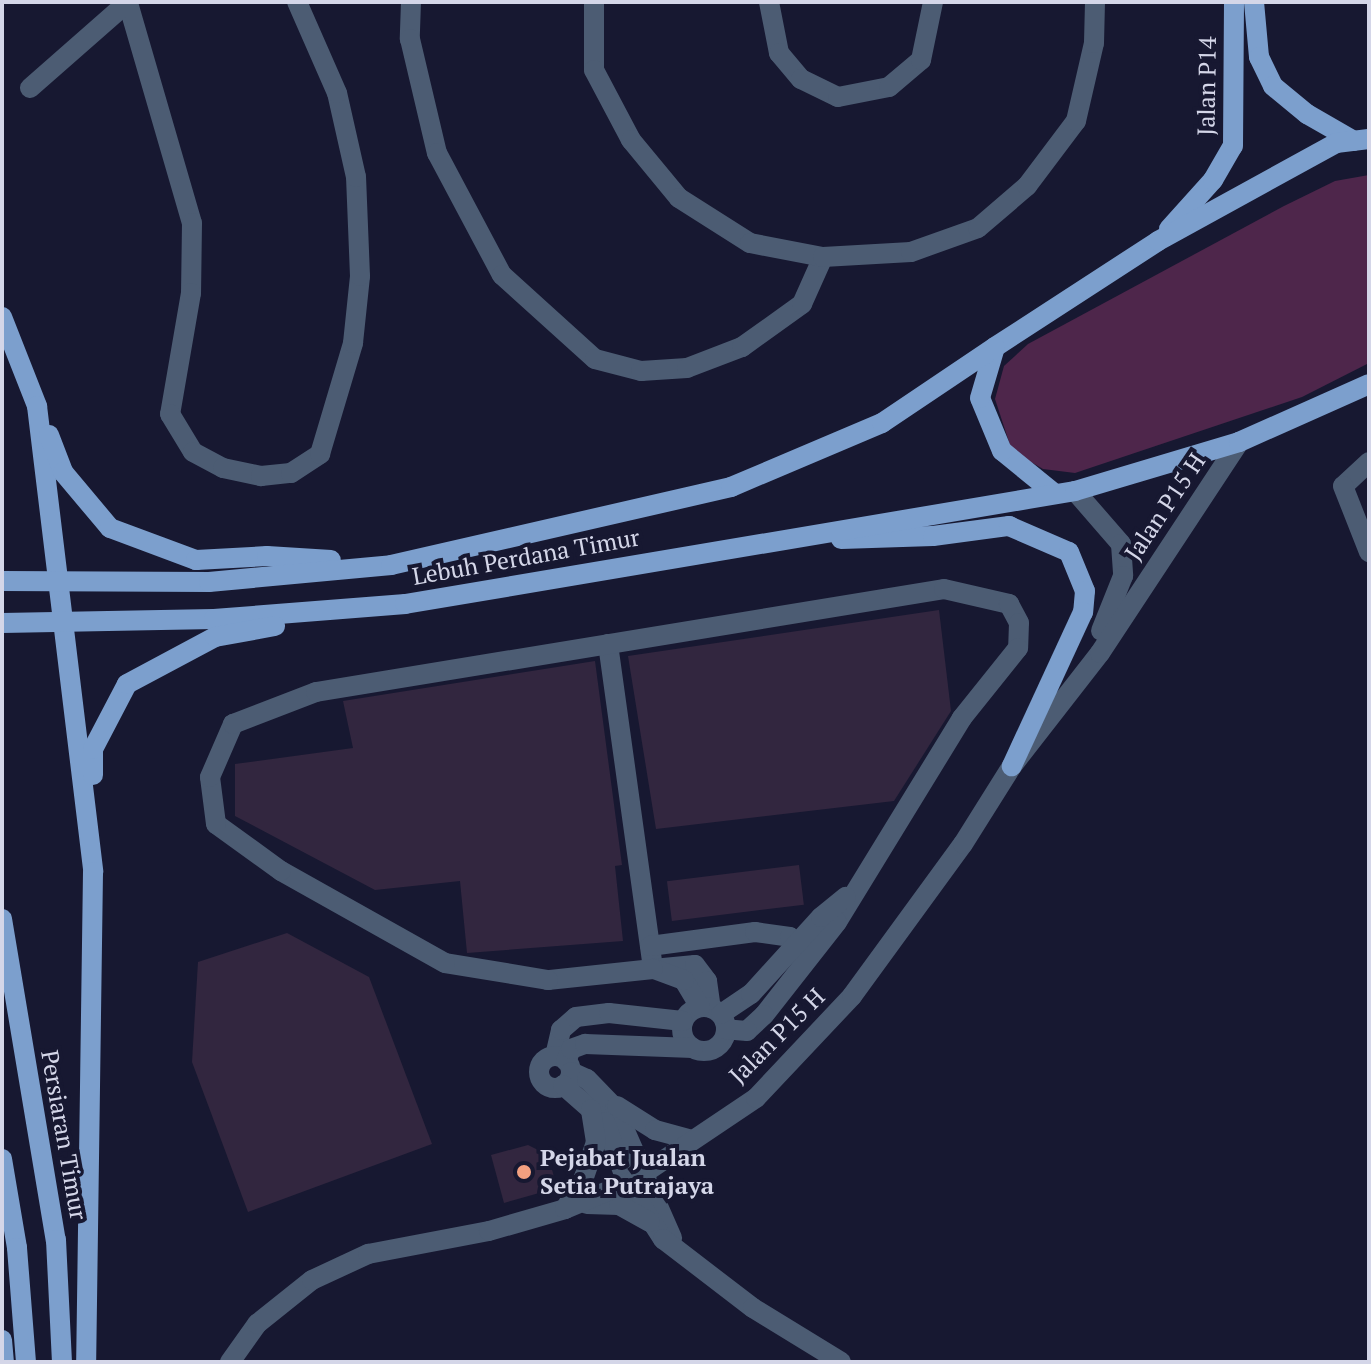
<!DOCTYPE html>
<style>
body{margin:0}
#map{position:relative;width:1371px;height:1364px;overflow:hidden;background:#171831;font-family:"PT Serif",serif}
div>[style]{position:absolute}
.green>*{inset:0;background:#4e264b}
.building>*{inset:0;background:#32263f;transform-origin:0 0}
.minor>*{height:20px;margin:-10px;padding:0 10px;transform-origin:10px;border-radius:10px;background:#4c5c73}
.minor>.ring{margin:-10px;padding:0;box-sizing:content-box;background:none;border:20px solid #4c5c73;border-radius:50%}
.major>*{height:20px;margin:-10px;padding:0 10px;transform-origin:10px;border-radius:10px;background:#7c9fcd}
.dots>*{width:22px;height:22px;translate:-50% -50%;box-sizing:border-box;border:4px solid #171831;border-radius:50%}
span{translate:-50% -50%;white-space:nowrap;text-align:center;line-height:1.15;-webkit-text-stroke:8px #171831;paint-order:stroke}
.street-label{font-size:24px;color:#d4d6e8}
.poi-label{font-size:24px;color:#d4d6e8;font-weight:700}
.left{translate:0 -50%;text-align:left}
.frame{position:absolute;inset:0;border:4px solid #d4d6e8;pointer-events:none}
</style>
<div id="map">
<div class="green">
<div style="clip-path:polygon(1369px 175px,1369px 363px,1302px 397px,1075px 473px,1043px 469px,1012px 451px,995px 399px,1004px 366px,1028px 344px,1284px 206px,1335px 181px)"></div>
</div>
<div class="building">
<div style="clip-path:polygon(939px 610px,951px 711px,894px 801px,656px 829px,628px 656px)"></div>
<div style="clip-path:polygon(595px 661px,622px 865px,615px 866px,623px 941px,467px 953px,460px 881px,375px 890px,235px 816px,235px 764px,353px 748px,343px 701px)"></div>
<div style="left:799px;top:865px;width:40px;height:133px;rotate:83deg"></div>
<div style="clip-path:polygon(287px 933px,369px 977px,432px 1144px,248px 1212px,192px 1062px,198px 962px)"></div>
<div style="clip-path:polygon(528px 1145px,548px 1155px,557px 1188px,504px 1203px,491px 1155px)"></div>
</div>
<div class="minor">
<div style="left:411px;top:2px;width:37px;rotate:92deg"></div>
<div style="left:410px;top:39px;width:117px;rotate:76.7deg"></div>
<div style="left:437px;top:153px;width:138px;rotate:62deg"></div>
<div style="left:502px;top:275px;width:125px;rotate:42.1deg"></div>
<div style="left:595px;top:359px;width:48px;rotate:14.6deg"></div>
<div style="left:641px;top:371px;width:46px;rotate:-3.7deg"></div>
<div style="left:687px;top:368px;width:59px;rotate:-20.9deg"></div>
<div style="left:742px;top:347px;width:74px;rotate:-35.6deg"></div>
<div style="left:802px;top:304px;width:51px;rotate:-65.9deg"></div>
<div style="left:594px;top:2px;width:68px;rotate:90deg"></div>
<div style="left:594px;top:70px;width:79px;rotate:62.1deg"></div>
<div style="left:631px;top:140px;width:75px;rotate:50.4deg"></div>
<div style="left:679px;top:198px;width:84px;rotate:32.4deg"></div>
<div style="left:750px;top:243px;width:74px;rotate:10.9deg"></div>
<div style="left:823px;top:257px;width:88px;rotate:-3.3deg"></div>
<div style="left:911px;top:252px;width:71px;rotate:-19.7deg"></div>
<div style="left:978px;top:228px;width:65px;rotate:-40.6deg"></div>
<div style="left:1027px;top:186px;width:81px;rotate:-53deg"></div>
<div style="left:1076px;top:121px;width:80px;rotate:-77deg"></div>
<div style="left:1094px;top:43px;width:41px;rotate:-88.6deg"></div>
<div style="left:769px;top:2px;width:52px;rotate:78.9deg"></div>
<div style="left:779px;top:53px;width:34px;rotate:50deg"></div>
<div style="left:801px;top:79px;width:41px;rotate:25.9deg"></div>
<div style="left:838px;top:97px;width:52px;rotate:-11.1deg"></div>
<div style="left:889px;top:87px;width:42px;rotate:-40.2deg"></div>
<div style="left:921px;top:60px;width:59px;rotate:-78.3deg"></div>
<div style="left:128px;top:3px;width:229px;rotate:73.8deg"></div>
<div style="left:192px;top:223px;width:70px;rotate:90.8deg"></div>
<div style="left:191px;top:293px;width:123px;rotate:99.8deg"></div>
<div style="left:170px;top:414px;width:44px;rotate:58.8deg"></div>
<div style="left:193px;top:452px;width:34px;rotate:28deg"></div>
<div style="left:223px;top:468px;width:39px;rotate:12deg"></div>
<div style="left:261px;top:476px;width:30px;rotate:-6deg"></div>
<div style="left:291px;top:473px;width:35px;rotate:-33deg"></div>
<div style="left:320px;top:454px;width:116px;rotate:-73.4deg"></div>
<div style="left:353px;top:343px;width:67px;rotate:-84deg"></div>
<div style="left:360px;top:276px;width:99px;rotate:-92.3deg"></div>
<div style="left:356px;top:177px;width:86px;rotate:-102.7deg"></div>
<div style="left:337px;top:93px;width:99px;rotate:-113.7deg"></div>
<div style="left:30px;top:88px;width:130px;rotate:-41.3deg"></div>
<div style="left:1369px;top:462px;width:35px;rotate:137deg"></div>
<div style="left:1343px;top:486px;width:71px;rotate:68.5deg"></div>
<div style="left:1075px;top:491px;width:70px;rotate:49deg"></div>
<div style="left:1121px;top:544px;width:32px;rotate:86deg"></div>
<div style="left:1123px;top:576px;width:59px;rotate:111.8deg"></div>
<div style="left:608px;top:644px;width:328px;rotate:82.1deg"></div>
<div style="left:653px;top:969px;width:42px;rotate:-5.4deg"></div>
<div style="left:695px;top:965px;width:20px;rotate:53deg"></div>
<div style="left:707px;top:981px;width:27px;rotate:82deg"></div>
<div style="left:650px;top:946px;width:106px;rotate:-7.6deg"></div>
<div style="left:755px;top:932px;width:35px;rotate:8deg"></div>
<div style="left:790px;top:937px;width:12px;rotate:70deg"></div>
<div class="ring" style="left:682px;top:1007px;width:24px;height:24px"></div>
<div style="left:700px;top:1007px;width:31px;rotate:-121deg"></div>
<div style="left:684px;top:980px;width:33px;rotate:-160deg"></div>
<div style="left:653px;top:969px;width:106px;rotate:174deg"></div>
<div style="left:548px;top:980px;width:104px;rotate:-170.6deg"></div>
<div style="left:445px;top:963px;width:188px;rotate:-150.7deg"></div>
<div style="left:281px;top:871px;width:80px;rotate:-144.1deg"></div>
<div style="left:216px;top:824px;width:47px;rotate:-97.3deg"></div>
<div style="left:210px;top:777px;width:58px;rotate:-66.5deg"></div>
<div style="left:233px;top:724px;width:89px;rotate:-21.1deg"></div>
<div style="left:316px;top:692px;width:636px;rotate:-9.31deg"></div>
<div style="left:944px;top:589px;width:67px;rotate:13deg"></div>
<div style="left:1009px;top:604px;width:21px;rotate:62deg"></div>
<div style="left:1019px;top:623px;width:25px;rotate:92deg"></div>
<div style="left:1018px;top:648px;width:90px;rotate:128.7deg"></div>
<div style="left:962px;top:718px;width:239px;rotate:121.5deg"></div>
<div style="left:837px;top:922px;width:118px;rotate:128.1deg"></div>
<div style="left:764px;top:1015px;width:23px;rotate:137deg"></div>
<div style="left:747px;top:1031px;width:21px;rotate:-175deg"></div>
<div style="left:721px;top:1014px;width:36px;rotate:-34deg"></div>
<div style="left:751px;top:994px;width:104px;rotate:-47.7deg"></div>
<div style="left:821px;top:917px;width:32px;rotate:-39deg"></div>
<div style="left:555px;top:1056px;width:27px;rotate:-77deg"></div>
<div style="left:561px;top:1030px;width:20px;rotate:-41deg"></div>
<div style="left:576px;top:1017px;width:33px;rotate:-7deg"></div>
<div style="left:609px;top:1013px;width:74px;rotate:6.2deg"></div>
<div class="ring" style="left:539px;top:1056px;width:12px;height:12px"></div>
<div style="left:566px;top:1061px;width:13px;rotate:-67deg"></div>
<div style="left:571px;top:1049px;width:15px;rotate:-20deg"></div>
<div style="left:585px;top:1044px;width:108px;rotate:2.1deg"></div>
<div style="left:571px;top:1072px;width:17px;rotate:24deg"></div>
<div style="left:587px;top:1079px;width:40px;rotate:46deg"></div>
<div style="left:615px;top:1108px;width:142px;rotate:66.3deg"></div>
<div style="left:563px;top:1085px;width:56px;rotate:41.4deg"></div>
<div style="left:605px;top:1122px;width:65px;rotate:70.2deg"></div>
<div style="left:627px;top:1183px;width:67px;rotate:57.3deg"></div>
<div style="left:663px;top:1239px;width:113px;rotate:37.5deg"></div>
<div style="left:753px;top:1308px;width:103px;rotate:31.5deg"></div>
<div style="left:617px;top:1106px;width:45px;rotate:32.3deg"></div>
<div style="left:655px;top:1130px;width:38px;rotate:15deg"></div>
<div style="left:587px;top:1204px;width:32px;rotate:2deg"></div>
<div style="left:619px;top:1205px;width:35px;rotate:29deg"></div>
<div style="left:565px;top:1209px;width:34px;rotate:-58deg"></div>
<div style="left:583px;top:1180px;width:40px;rotate:-71.1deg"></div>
<div style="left:596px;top:1142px;width:33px;rotate:-99deg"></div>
<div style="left:230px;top:1362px;width:47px;rotate:-54.6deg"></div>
<div style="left:257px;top:1324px;width:70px;rotate:-38.7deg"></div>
<div style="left:312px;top:1280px;width:62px;rotate:-24.9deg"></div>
<div style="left:368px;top:1254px;width:123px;rotate:-10.8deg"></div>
<div style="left:489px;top:1231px;width:79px;rotate:-16.1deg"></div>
<div style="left:565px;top:1209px;width:75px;rotate:-22.8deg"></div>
<div style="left:634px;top:1180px;width:147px;rotate:-33.9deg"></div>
<div style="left:756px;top:1098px;width:140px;rotate:-46.7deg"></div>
<div style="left:852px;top:996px;width:188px;rotate:-53.9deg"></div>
<div style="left:963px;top:844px;width:92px;rotate:-57.9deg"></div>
<div style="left:1012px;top:766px;width:143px;rotate:-52.1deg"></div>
<div style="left:1100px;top:653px;width:253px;rotate:-56.6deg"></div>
</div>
<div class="major">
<div style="left:1254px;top:2px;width:55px;rotate:84.8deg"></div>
<div style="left:1259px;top:57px;width:32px;rotate:64deg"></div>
<div style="left:1273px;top:86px;width:44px;rotate:39.5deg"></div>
<div style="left:1307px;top:114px;width:54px;rotate:29.9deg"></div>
<div style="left:1169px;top:229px;width:66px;rotate:-48.1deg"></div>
<div style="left:1213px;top:180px;width:39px;rotate:-60deg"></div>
<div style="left:1233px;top:146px;width:144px;rotate:-89.6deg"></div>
<div style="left:2px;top:317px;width:96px;rotate:68.5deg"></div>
<div style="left:37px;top:406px;width:469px;rotate:83.1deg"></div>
<div style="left:93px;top:872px;width:490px;rotate:90.8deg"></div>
<div style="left:49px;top:435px;width:40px;rotate:69deg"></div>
<div style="left:63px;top:472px;width:73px;rotate:50deg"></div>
<div style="left:110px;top:528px;width:92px;rotate:20.4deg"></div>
<div style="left:196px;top:560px;width:71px;rotate:-3.2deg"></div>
<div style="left:267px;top:556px;width:64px;rotate:3.6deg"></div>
<div style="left:1055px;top:494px;width:68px;rotate:-140.9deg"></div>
<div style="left:1002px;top:451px;width:57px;rotate:-112.5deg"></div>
<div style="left:980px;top:398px;width:53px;rotate:-73.6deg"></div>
<div style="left:995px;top:347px;width:194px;rotate:-33deg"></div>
<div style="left:1158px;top:241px;width:203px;rotate:-28.8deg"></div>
<div style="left:1336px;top:143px;width:33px;rotate:-7deg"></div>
<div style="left:841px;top:539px;width:92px;rotate:-1.9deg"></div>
<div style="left:933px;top:536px;width:77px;rotate:-7.5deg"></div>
<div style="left:1009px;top:526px;width:65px;rotate:23.4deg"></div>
<div style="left:1069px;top:552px;width:42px;rotate:67.7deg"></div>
<div style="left:1085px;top:591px;width:21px;rotate:95deg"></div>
<div style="left:1083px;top:612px;width:170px;rotate:114.8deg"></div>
<div style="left:2px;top:581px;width:207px;rotate:0.3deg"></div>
<div style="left:209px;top:582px;width:183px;rotate:-5.3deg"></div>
<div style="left:391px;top:565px;width:349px;rotate:-12.9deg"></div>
<div style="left:731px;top:487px;width:164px;rotate:-23deg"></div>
<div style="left:882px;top:423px;width:136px;rotate:-33.9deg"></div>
<div style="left:2px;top:623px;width:212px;rotate:-1.1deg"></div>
<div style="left:214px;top:619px;width:192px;rotate:-4.5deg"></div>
<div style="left:405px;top:604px;width:679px;rotate:-9.57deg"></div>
<div style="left:1075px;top:491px;width:171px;rotate:-16.6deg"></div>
<div style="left:1239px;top:442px;width:142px;rotate:-24deg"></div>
<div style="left:93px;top:775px;width:26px;rotate:-90deg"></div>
<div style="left:93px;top:749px;width:73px;rotate:-62.4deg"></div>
<div style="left:127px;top:684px;width:100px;rotate:-28.1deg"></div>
<div style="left:215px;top:637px;width:61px;rotate:-10.4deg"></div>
<div style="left:2px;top:919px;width:326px;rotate:80.5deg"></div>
<div style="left:56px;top:1240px;width:122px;rotate:87.2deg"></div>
<div style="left:2px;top:1159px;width:90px;rotate:80.4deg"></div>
<div style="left:17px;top:1248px;width:114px;rotate:85.5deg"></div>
<div style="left:2px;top:1340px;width:22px;rotate:85deg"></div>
</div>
<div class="dots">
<div style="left:524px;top:1172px;background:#f2a080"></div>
</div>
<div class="street-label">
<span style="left:1207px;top:86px;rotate:-89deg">Jalan P14</span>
<span style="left:1165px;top:507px;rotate:-56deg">Jalan P15 H</span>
<span style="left:526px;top:557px;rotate:-10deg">Lebuh Perdana Timur</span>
<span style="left:777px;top:1036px;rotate:-45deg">Jalan P15 H</span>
<span style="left:64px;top:1135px;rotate:80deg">Persiaran Timur</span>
</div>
<div class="poi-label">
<span class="left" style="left:540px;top:1172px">Pejabat Jualan<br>Setia Putrajaya</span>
</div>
<div class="frame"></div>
</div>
